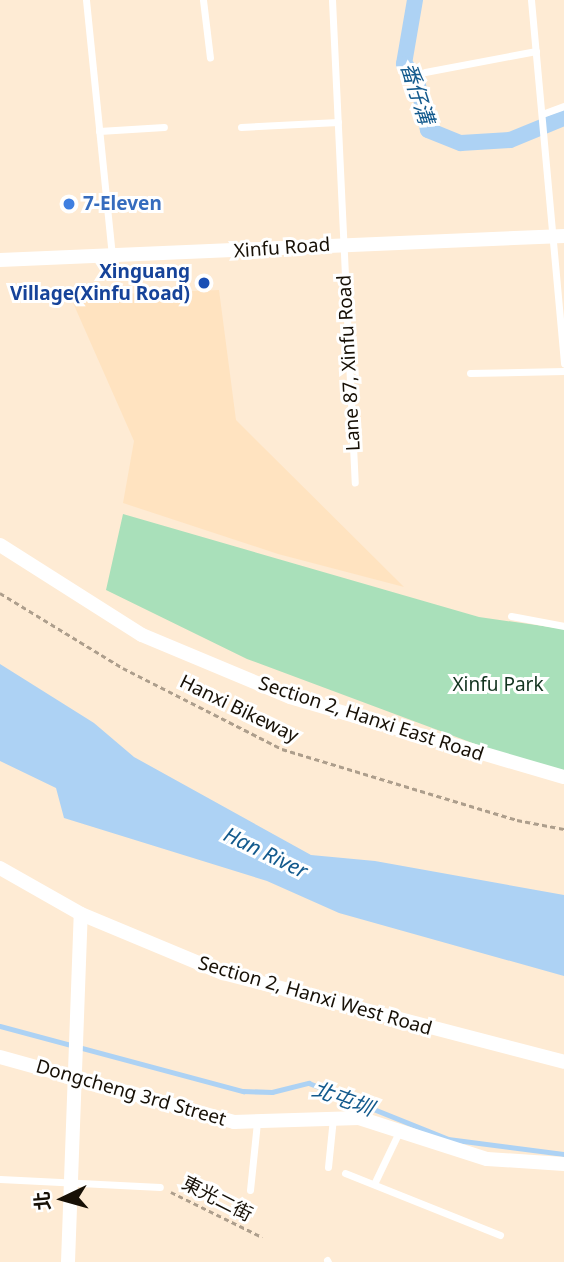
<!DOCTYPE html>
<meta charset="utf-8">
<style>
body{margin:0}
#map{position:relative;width:564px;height:1262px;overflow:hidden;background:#feebd4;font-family:"Noto Sans","Noto Sans TC",sans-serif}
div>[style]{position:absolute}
.built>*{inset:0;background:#ffe3c0}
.green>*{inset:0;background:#a9e0ba}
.water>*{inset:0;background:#add2f4}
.stream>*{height:4.5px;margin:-2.25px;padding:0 2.25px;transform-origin:2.25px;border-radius:2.25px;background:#add2f4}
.canal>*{height:16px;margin:-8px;padding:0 8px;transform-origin:8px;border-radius:8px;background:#add2f4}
.path>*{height:2.5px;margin-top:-1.25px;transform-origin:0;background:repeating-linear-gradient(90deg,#ad9e8c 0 5px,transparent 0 8.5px)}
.lane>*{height:7px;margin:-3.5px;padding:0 3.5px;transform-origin:3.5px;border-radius:3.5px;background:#fff}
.street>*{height:14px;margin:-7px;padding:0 7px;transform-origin:7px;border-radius:7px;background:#fff}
.dots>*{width:19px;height:19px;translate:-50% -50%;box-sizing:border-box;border:4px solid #fff;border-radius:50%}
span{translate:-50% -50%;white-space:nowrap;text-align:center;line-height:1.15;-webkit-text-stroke:6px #fff;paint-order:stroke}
.shop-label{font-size:19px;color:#366cbe;font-weight:700}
.left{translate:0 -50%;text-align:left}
.street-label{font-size:19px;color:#171006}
.transit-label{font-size:19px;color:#164399;font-weight:700}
.right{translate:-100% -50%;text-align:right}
.park-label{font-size:19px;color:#12331f}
.water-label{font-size:21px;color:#135a8d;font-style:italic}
.north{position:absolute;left:28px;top:1164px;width:70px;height:70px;-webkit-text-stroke:5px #fff;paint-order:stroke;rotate:265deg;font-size:19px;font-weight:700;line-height:28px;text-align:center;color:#171006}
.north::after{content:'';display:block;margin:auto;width:24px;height:32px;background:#171006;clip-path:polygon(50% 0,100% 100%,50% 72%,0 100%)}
</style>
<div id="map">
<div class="built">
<div style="clip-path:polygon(219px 290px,236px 420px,404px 587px,278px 554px,123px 503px,134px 441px,70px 296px)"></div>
</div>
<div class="green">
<div style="clip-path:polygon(123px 514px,479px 617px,564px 629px,564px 773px,537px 767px,247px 659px,106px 590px)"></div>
</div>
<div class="water">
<div style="clip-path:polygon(0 664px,94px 723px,134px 757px,311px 855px,375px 861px,564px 895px,564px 976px,339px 913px,267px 881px,64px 818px,56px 788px,0 761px)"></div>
</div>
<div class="stream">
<div style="left:0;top:1026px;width:252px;rotate:15deg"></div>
<div style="left:243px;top:1091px;width:29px;rotate:2deg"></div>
<div style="left:272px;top:1092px;width:38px;rotate:-14deg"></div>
<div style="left:309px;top:1083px;width:150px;rotate:21.9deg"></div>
<div style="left:448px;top:1139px;width:117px;rotate:7.4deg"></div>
</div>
<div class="canal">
<div style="left:415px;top:0;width:65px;rotate:99.8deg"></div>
<div style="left:404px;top:64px;width:17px;rotate:45deg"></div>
<div style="left:416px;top:76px;width:55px;rotate:77.5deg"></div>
<div style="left:428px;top:130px;width:35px;rotate:22deg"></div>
<div style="left:461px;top:143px;width:49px;rotate:-3.5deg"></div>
<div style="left:510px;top:140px;width:58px;rotate:-22.2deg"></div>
</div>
<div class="path">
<div style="left:0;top:593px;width:144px;rotate:31.4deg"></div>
<div style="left:123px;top:668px;width:178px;rotate:27deg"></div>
<div style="left:282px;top:749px;width:245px;rotate:16.8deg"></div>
<div style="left:517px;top:820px;width:48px;rotate:10.8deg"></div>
<div style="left:171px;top:1192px;width:102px;rotate:26.3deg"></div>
</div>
<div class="lane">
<div style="left:86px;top:0;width:258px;rotate:84.2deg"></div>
<div style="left:203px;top:0;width:58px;rotate:83.1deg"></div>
<div style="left:332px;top:0;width:483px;rotate:87.3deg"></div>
<div style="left:531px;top:0;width:365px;rotate:84.8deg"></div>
<div style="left:425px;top:72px;width:113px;rotate:-10.7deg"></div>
<div style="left:542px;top:114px;width:23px;rotate:-20deg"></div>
<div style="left:241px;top:127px;width:97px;rotate:-3deg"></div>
<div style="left:99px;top:131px;width:65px;rotate:-3.5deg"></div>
<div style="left:470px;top:373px;width:94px;rotate:-1.2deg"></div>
<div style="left:511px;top:616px;width:54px;rotate:10.7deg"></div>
<div style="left:328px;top:1167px;width:49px;rotate:-84.2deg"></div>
<div style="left:345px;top:1173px;width:167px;rotate:21.8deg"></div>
<div style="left:0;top:1179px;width:160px;rotate:2.9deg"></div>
<div style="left:374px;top:1184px;width:55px;rotate:-64.4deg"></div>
<div style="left:250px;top:1190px;width:68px;rotate:-84.1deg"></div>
<div style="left:327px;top:1260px;width:2px;rotate:63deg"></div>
</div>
<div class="street">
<div style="left:0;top:260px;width:565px;rotate:-2.44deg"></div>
<div style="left:0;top:545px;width:168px;rotate:32.4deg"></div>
<div style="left:142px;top:635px;width:160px;rotate:22.7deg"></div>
<div style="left:290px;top:697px;width:285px;rotate:16.3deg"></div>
<div style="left:0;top:868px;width:93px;rotate:29.6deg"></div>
<div style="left:81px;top:914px;width:154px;rotate:22.6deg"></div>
<div style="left:223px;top:973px;width:352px;rotate:14.6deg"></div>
<div style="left:0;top:1057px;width:243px;rotate:15.5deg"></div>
<div style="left:234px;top:1122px;width:125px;rotate:-1.8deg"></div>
<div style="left:359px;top:1118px;width:134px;rotate:17.8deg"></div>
<div style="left:487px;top:1159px;width:77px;rotate:3.7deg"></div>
<div style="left:68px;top:1262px;width:348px;rotate:-87.9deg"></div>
</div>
<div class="dots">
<div style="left:69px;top:204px;background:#3f7fe0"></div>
<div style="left:204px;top:283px;background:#1a4fb4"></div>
</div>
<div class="shop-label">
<span class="left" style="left:83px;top:204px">7-Eleven</span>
</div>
<div class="street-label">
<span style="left:282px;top:248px;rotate:-4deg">Xinfu Road</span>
<span style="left:349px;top:363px;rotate:-93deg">Lane 87, Xinfu Road</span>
<span style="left:239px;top:709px;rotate:26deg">Hanxi Bikeway</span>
<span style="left:371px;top:719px;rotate:18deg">Section 2, Hanxi East Road</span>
<span style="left:315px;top:996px;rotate:16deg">Section 2, Hanxi West Road</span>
<span style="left:131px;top:1093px;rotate:16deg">Dongcheng 3rd Street</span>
<span style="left:217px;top:1199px;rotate:27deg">東光二街</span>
</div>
<div class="transit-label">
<span class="right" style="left:190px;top:283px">Xinguang<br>Village(Xinfu Road)</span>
</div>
<div class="park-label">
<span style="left:498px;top:685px">Xinfu Park</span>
</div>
<div class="water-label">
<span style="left:418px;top:93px;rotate:72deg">番仔溝</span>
<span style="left:266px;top:852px;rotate:26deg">Han River</span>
<span style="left:343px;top:1098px;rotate:20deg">北屯圳</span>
</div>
<div class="north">北</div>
</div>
